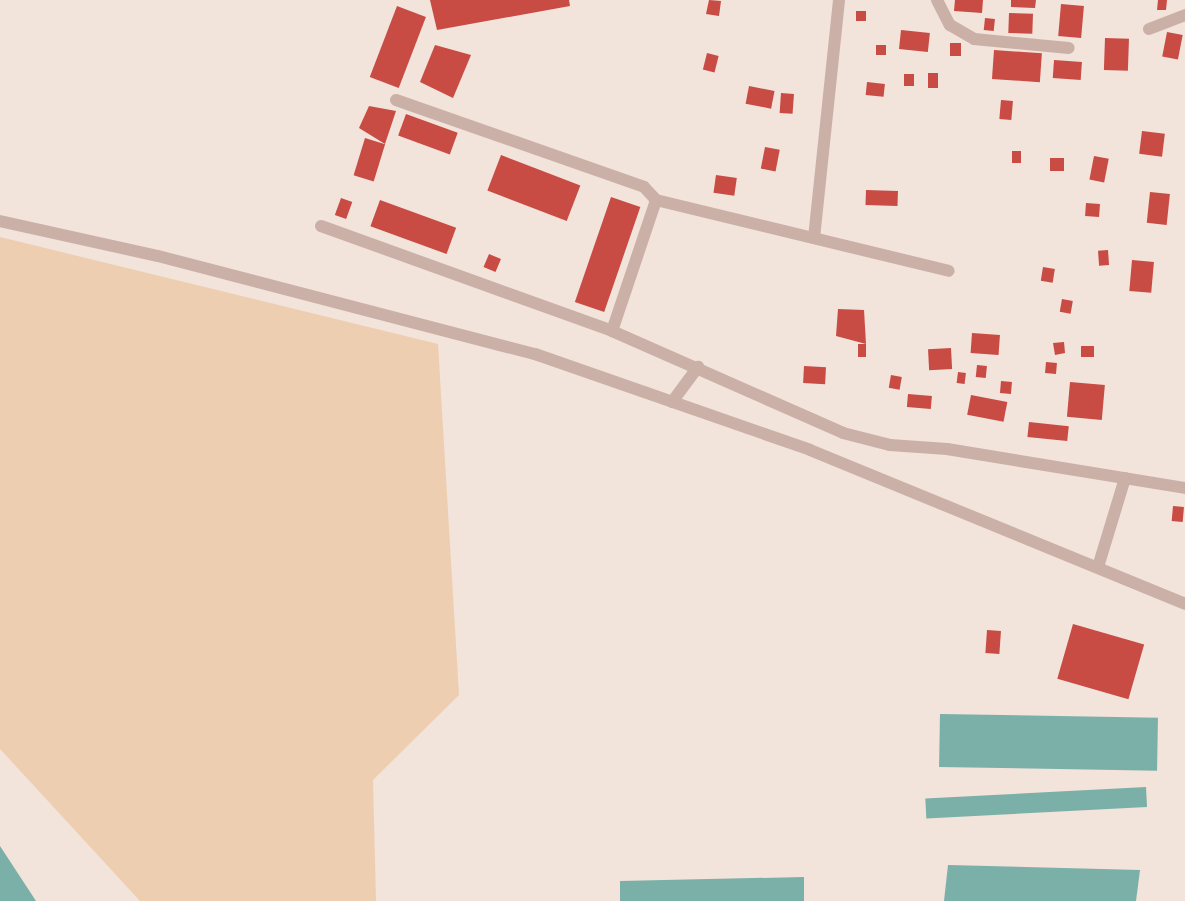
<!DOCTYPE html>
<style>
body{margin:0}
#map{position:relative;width:1185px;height:901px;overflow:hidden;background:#f2e3db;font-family:Mulish,sans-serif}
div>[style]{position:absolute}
.sand>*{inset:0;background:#eeceb1}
.water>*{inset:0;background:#7ab0a8;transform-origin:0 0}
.building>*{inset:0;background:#c84b44;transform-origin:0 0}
.minor>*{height:12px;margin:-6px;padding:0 6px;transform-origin:6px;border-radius:6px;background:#cbb0a7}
span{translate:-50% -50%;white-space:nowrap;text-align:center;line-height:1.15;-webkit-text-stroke:5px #faeee8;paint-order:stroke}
</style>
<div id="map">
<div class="sand">
<div style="clip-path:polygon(0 237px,438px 344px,459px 695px,373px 780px,376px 901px,140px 901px,0 749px)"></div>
</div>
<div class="water">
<div style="left:940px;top:714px;width:218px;height:53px;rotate:1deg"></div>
<div style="left:1146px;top:787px;width:20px;height:221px;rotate:87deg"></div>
<div style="clip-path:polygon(0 846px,36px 901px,0 901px)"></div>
<div style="clip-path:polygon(948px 865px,1140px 870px,1136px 901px,944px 901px)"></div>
<div style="clip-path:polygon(804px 877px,804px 901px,620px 901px,620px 881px)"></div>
</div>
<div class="building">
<div style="clip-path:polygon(430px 0,569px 0,570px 6px,437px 30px)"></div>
<div style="clip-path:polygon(709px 0,721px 1px,719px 16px,706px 14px)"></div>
<div style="clip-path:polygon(955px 0,983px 0,982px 13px,954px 11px)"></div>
<div style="clip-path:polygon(1011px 0,1036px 0,1035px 8px,1011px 7px)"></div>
<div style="clip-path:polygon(1158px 0,1167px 0,1166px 10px,1157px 10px)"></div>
<div style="left:1061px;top:4px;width:23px;height:32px;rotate:5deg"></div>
<div style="left:397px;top:6px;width:31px;height:76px;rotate:21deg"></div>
<div style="left:856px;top:11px;width:10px;height:10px"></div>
<div style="left:1009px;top:13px;width:24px;height:20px;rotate:2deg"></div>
<div style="left:985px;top:18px;width:10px;height:12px;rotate:6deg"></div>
<div style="left:901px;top:30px;width:29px;height:19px;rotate:6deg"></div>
<div style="left:1167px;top:32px;width:16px;height:25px;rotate:11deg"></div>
<div style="left:1105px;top:38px;width:24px;height:32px;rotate:2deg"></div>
<div style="left:961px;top:43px;width:13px;height:11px;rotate:90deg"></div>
<div style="clip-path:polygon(435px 45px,471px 55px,453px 98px,420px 82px)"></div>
<div style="left:876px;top:45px;width:10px;height:10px"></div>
<div style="left:994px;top:50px;width:48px;height:29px;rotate:4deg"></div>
<div style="left:707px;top:53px;width:12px;height:17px;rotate:14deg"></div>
<div style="left:1054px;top:60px;width:28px;height:18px;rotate:4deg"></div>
<div style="left:928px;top:73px;width:10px;height:15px"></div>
<div style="left:904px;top:74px;width:10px;height:12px"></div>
<div style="left:867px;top:82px;width:18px;height:13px;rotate:6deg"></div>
<div style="left:749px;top:86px;width:26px;height:18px;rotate:11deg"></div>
<div style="left:781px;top:93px;width:13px;height:20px;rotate:4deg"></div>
<div style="left:1001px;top:100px;width:12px;height:19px;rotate:5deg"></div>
<div style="clip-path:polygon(369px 106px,396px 111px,385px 144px,359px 128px)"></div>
<div style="left:406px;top:114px;width:55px;height:23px;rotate:20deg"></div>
<div style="left:1142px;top:131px;width:23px;height:23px;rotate:7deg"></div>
<div style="left:365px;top:138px;width:21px;height:39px;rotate:17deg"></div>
<div style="left:765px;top:147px;width:15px;height:22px;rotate:11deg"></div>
<div style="left:1012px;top:151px;width:9px;height:12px"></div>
<div style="left:501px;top:155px;width:85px;height:38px;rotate:21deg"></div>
<div style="left:1094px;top:156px;width:15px;height:24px;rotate:11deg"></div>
<div style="left:1050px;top:158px;width:14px;height:13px"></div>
<div style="left:716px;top:175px;width:21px;height:18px;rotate:8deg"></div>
<div style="left:866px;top:190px;width:32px;height:15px;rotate:2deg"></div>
<div style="left:1150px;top:192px;width:20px;height:31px;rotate:6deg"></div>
<div style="left:611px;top:197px;width:31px;height:111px;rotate:19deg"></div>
<div style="left:341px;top:198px;width:12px;height:18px;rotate:20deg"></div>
<div style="left:380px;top:200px;width:81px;height:28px;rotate:20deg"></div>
<div style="left:1086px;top:203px;width:14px;height:13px;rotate:4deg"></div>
<div style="left:1108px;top:250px;width:15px;height:10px;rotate:86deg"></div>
<div style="left:489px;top:254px;width:13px;height:14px;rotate:23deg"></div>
<div style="left:1132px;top:260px;width:22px;height:31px;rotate:5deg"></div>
<div style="left:1043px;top:267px;width:12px;height:14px;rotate:9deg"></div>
<div style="left:1062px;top:299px;width:11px;height:13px;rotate:10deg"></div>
<div style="clip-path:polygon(838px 309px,864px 310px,866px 344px,836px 336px)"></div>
<div style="left:972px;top:333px;width:28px;height:20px;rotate:4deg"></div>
<div style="clip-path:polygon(1064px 342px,1065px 353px,1055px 355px,1053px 343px)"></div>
<div style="left:858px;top:344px;width:8px;height:13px"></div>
<div style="left:1081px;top:346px;width:13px;height:11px"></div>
<div style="left:951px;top:348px;width:21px;height:23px;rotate:87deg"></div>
<div style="left:1046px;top:362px;width:11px;height:11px;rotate:5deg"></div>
<div style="left:977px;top:365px;width:10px;height:12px;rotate:6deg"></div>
<div style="left:804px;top:366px;width:22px;height:17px;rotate:3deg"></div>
<div style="left:958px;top:372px;width:8px;height:11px;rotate:7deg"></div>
<div style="left:891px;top:375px;width:11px;height:13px;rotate:10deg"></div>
<div style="left:1001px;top:381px;width:11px;height:12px;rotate:5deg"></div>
<div style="left:1070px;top:382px;width:35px;height:35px;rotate:5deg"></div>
<div style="left:908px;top:394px;width:24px;height:13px;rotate:5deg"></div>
<div style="left:971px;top:395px;width:37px;height:20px;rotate:11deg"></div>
<div style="left:1029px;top:422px;width:40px;height:15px;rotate:6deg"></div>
<div style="left:1173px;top:506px;width:11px;height:15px;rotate:5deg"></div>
<div style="left:1073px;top:624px;width:74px;height:57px;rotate:16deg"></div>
<div style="left:987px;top:630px;width:14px;height:23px;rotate:4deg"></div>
</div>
<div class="minor">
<div style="left:937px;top:0;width:28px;rotate:63deg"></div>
<div style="left:950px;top:25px;width:28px;rotate:30deg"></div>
<div style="left:974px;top:39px;width:95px;rotate:5.4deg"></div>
<div style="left:1149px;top:29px;width:39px;rotate:-21deg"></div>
<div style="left:396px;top:100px;width:263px;rotate:19.3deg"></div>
<div style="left:644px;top:187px;width:18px;rotate:47deg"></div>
<div style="left:656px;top:200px;width:301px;rotate:13.6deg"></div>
<div style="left:0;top:221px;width:162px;rotate:12.5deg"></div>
<div style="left:158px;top:256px;width:390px;rotate:14.6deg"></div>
<div style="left:535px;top:354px;width:291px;rotate:19.2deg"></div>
<div style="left:810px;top:450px;width:405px;rotate:22.3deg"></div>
<div style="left:321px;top:226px;width:309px;rotate:19.8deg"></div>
<div style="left:612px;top:331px;width:253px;rotate:23.8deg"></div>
<div style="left:843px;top:433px;width:49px;rotate:14.3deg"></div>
<div style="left:890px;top:445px;width:57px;rotate:4deg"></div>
<div style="left:947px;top:449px;width:241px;rotate:9.3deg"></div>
<div style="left:814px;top:238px;width:239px;rotate:-84deg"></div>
<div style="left:612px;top:331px;width:138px;rotate:-71.4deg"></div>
<div style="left:672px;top:402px;width:44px;rotate:-53.4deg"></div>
<div style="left:1098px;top:567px;width:93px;rotate:-73.1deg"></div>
</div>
</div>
